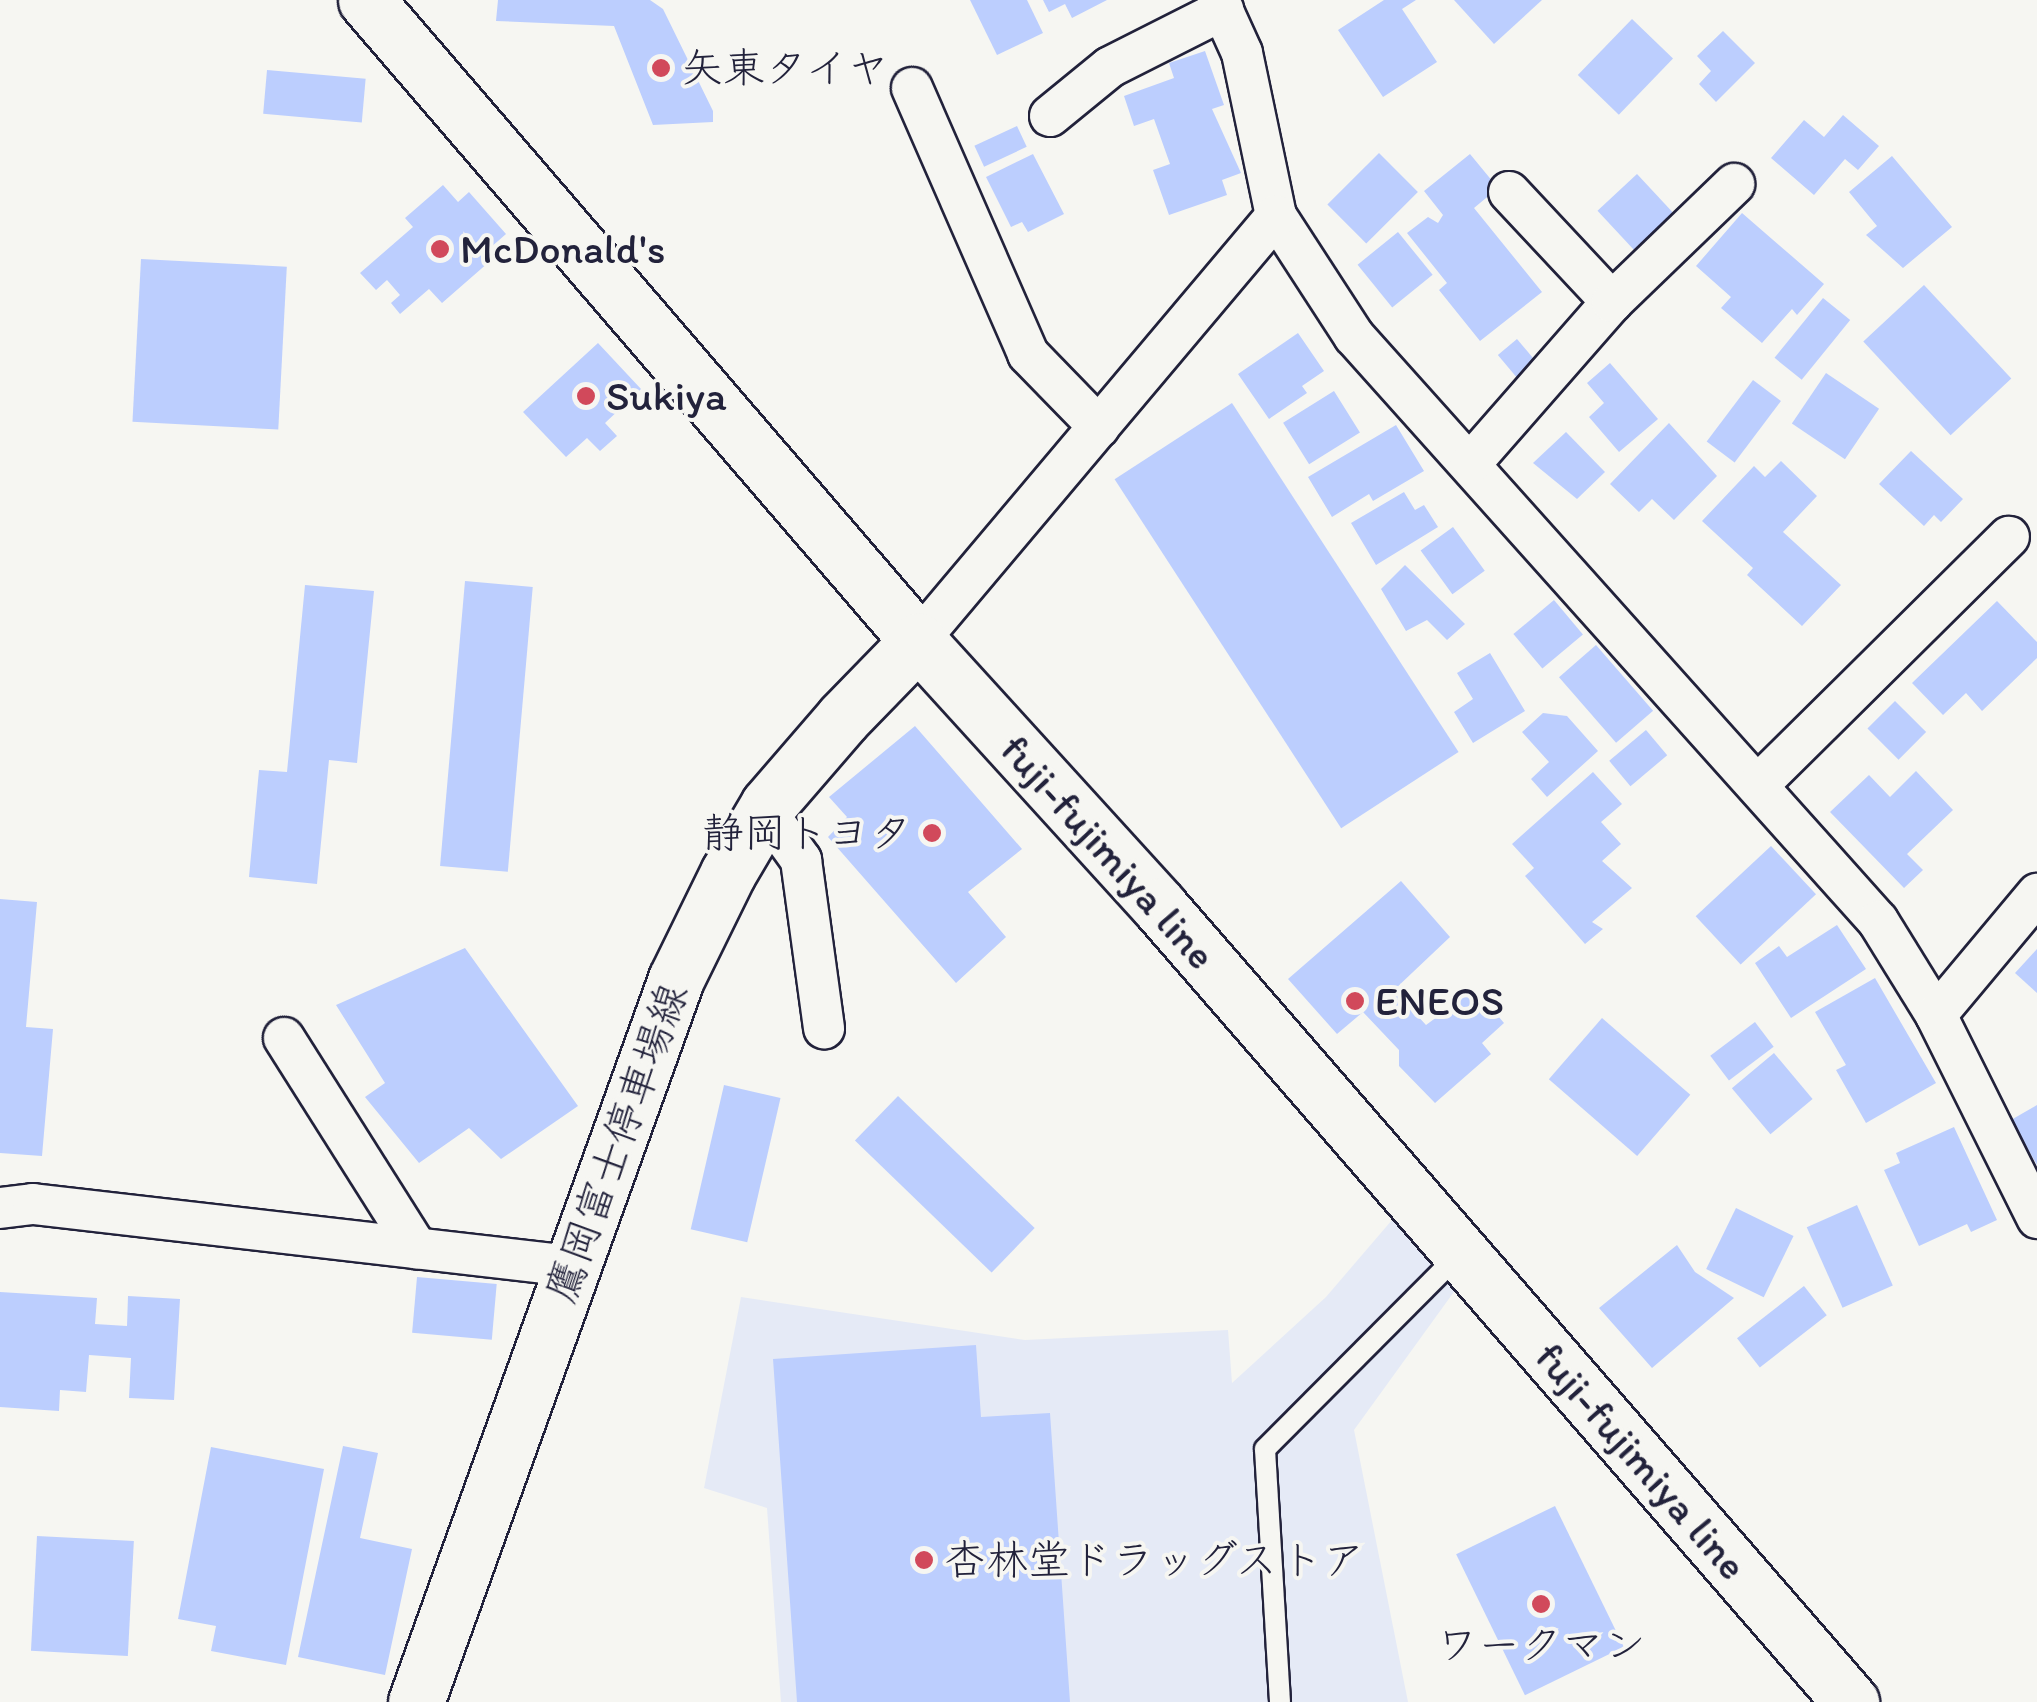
<!DOCTYPE html>
<meta charset="utf-8">
<style>
body{margin:0}
#map{position:relative;width:2037px;height:1702px;overflow:hidden;background:#f6f6f2;font-family:Itim,"Klee One",sans-serif}
div>[style]{position:absolute}
.built>*{inset:0;background:#e5eaf6}
.building>*{inset:0;background:#bccefe;transform-origin:0 0}
.roads{filter:drop-shadow(2px 0 #22223b) drop-shadow(-2px 0 #22223b) drop-shadow(0 2px #22223b) drop-shadow(0 -2px #22223b)}
.service>*{height:20px;margin:-10px;padding:0 10px;transform-origin:10px;border-radius:10px;background:#f6f6f2}
.minor>*{height:40px;margin:-20px;padding:0 20px;transform-origin:20px;border-radius:20px;background:#f6f6f2}
.secondary>*{height:55px;margin:-27.5px;padding:0 27.5px;transform-origin:27.5px;border-radius:27.5px;background:#f6f6f2}
.dots>*{width:28px;height:28px;translate:-50% -50%;box-sizing:border-box;border:5px solid #f6f6f2;border-radius:50%}
span{translate:-50% -50%;white-space:nowrap;text-align:center;line-height:1.15;-webkit-text-stroke:8px #f6f6f2;paint-order:stroke}
.poi-label{font-size:42px;color:#22223b}
.left{translate:0 -50%;text-align:left}
.right{translate:-100% -50%;text-align:right}
.street-label{font-size:42px;color:#22223b}
</style>
<div id="map">
<div class="built">
<div style="clip-path:polygon(1392px 1220px,1456px 1289px,1354px 1430px,1408px 1702px,781px 1702px,767px 1508px,704px 1488px,741px 1297px,1025px 1340px,1228px 1330px,1232px 1383px,1326px 1297px)"></div>
</div>
<div class="building">
<div style="clip-path:polygon(498px 0,650px 0,663px 9px,713px 111px,713px 122px,653px 125px,614px 26px,496px 21px)"></div>
<div style="clip-path:polygon(970px 0,1027px 0,1043px 33px,997px 55px)"></div>
<div style="clip-path:polygon(1043px 0,1107px 0,1072px 18px,1065px 4px,1049px 12px)"></div>
<div style="clip-path:polygon(1384px 0,1416px 0,1402px 9px,1437px 62px,1383px 97px,1338px 30px)"></div>
<div style="clip-path:polygon(1454px 0,1542px 0,1494px 44px)"></div>
<div style="left:1632px;top:19px;width:57px;height:78px;rotate:44deg"></div>
<div style="clip-path:polygon(1723px 31px,1755px 63px,1716px 102px,1699px 84px,1711px 71px,1697px 56px)"></div>
<div style="clip-path:polygon(1205px 51px,1224px 105px,1212px 109px,1241px 173px,1222px 180px,1227px 195px,1169px 215px,1153px 170px,1170px 164px,1154px 119px,1134px 126px,1124px 96px,1174px 78px,1169px 63px)"></div>
<div style="left:267px;top:70px;width:99px;height:44px;rotate:5deg"></div>
<div style="clip-path:polygon(1843px 115px,1879px 146px,1858px 170px,1845px 159px,1814px 195px,1771px 158px,1804px 120px,1824px 137px)"></div>
<div style="left:1017px;top:126px;width:23px;height:47px;rotate:65deg"></div>
<div style="left:1379px;top:153px;width:55px;height:73px;rotate:45deg"></div>
<div style="clip-path:polygon(1033px 154px,1064px 214px,1028px 232px,1022px 222px,1011px 227px,986px 177px)"></div>
<div style="clip-path:polygon(1470px 154px,1498px 188px,1474px 208px,1542px 292px,1480px 341px,1439px 290px,1447px 283px,1407px 233px,1428px 217px,1438px 223px,1443px 215px,1424px 191px)"></div>
<div style="clip-path:polygon(1892px 156px,1952px 227px,1903px 268px,1866px 235px,1877px 226px,1849px 192px)"></div>
<div style="left:1637px;top:174px;width:57px;height:54px;rotate:47deg"></div>
<div style="clip-path:polygon(443px 185px,458px 202px,469px 192px,506px 234px,482px 255px,489px 262px,442px 303px,429px 289px,400px 314px,391px 303px,400px 295px,387px 280px,376px 290px,360px 273px,413px 227px,405px 218px)"></div>
<div style="clip-path:polygon(1742px 213px,1824px 284px,1797px 315px,1792px 309px,1762px 343px,1721px 308px,1731px 297px,1696px 266px)"></div>
<div style="left:1398px;top:232px;width:55px;height:52px;rotate:51deg"></div>
<div style="left:141px;top:259px;width:146px;height:163px;rotate:3deg"></div>
<div style="left:1924px;top:285px;width:128px;height:83px;rotate:47deg"></div>
<div style="left:1823px;top:298px;width:35px;height:77px;rotate:39deg"></div>
<div style="clip-path:polygon(1298px 333px,1324px 371px,1302px 386px,1307px 393px,1269px 419px,1238px 374px)"></div>
<div style="left:1517px;top:339px;width:34px;height:25px;rotate:50deg"></div>
<div style="clip-path:polygon(598px 343px,641px 389px,605px 423px,617px 436px,600px 451px,587px 438px,566px 457px,523px 412px)"></div>
<div style="clip-path:polygon(1610px 363px,1658px 419px,1619px 452px,1589px 417px,1604px 403px,1587px 383px)"></div>
<div style="left:1826px;top:373px;width:64px;height:61px;rotate:34deg"></div>
<div style="left:1753px;top:380px;width:35px;height:77px;rotate:37deg"></div>
<div style="left:1334px;top:391px;width:49px;height:60px;rotate:58deg"></div>
<div style="left:1232px;top:403px;width:416px;height:140px;rotate:57deg"></div>
<div style="clip-path:polygon(1669px 423px,1717px 476px,1674px 520px,1652px 499px,1639px 512px,1610px 484px)"></div>
<div style="clip-path:polygon(1396px 425px,1424px 471px,1373px 501px,1369px 494px,1332px 517px,1308px 477px)"></div>
<div style="clip-path:polygon(1566px 432px,1605px 472px,1577px 499px,1533px 463px)"></div>
<div style="clip-path:polygon(1911px 451px,1963px 499px,1941px 522px,1934px 515px,1924px 526px,1879px 484px)"></div>
<div style="clip-path:polygon(1781px 461px,1817px 496px,1783px 532px,1841px 585px,1802px 626px,1747px 575px,1753px 568px,1702px 521px,1754px 466px,1765px 477px)"></div>
<div style="clip-path:polygon(1404px 492px,1415px 510px,1424px 505px,1438px 527px,1376px 565px,1351px 523px)"></div>
<div style="left:1453px;top:527px;width:54px;height:40px;rotate:54deg"></div>
<div style="clip-path:polygon(1405px 565px,1465px 624px,1447px 640px,1427px 620px,1406px 631px,1381px 589px)"></div>
<div style="left:465px;top:581px;width:68px;height:286px;rotate:5deg"></div>
<div style="clip-path:polygon(305px 585px,374px 591px,357px 763px,329px 760px,317px 884px,249px 877px,259px 770px,287px 772px)"></div>
<div style="left:1554px;top:600px;width:45px;height:53px;rotate:50deg"></div>
<div style="clip-path:polygon(1997px 601px,2037px 642px,2037px 658px,1982px 711px,1966px 693px,1943px 715px,1912px 683px)"></div>
<div style="left:1596px;top:645px;width:87px;height:49px;rotate:49deg"></div>
<div style="clip-path:polygon(1490px 653px,1525px 711px,1473px 743px,1454px 712px,1473px 699px,1457px 673px)"></div>
<div style="left:1895px;top:701px;width:44px;height:39px;rotate:45deg"></div>
<div style="clip-path:polygon(1543px 713px,1567px 716px,1598px 751px,1547px 797px,1531px 779px,1549px 762px,1522px 732px)"></div>
<div style="clip-path:polygon(915px 726px,1022px 849px,968px 892px,1006px 937px,956px 983px,828px 837px,847px 817px,829px 797px)"></div>
<div style="left:1646px;top:730px;width:33px;height:48px;rotate:50deg"></div>
<div style="clip-path:polygon(1916px 771px,1953px 810px,1907px 854px,1923px 870px,1904px 888px,1830px 812px,1869px 775px,1890px 797px)"></div>
<div style="clip-path:polygon(1593px 772px,1622px 804px,1601px 822px,1621px 844px,1602px 861px,1632px 888px,1592px 922px,1603px 929px,1585px 944px,1525px 876px,1534px 868px,1512px 844px)"></div>
<div style="left:1771px;top:846px;width:66px;height:103px;rotate:47deg"></div>
<div style="clip-path:polygon(1401px 881px,1450px 937px,1394px 990px,1426px 1025px,1475px 989px,1504px 1023px,1482px 1043px,1491px 1054px,1435px 1103px,1399px 1066px,1399px 1050px,1363px 1012px,1337px 1034px,1288px 979px)"></div>
<div style="clip-path:polygon(0 899px,37px 902px,26px 1027px,53px 1029px,42px 1156px,0 1153px)"></div>
<div style="clip-path:polygon(1837px 925px,1866px 969px,1791px 1018px,1755px 963px,1779px 946px,1787px 957px)"></div>
<div style="clip-path:polygon(465px 948px,578px 1106px,501px 1159px,469px 1128px,419px 1163px,365px 1097px,385px 1083px,336px 1005px)"></div>
<div style="clip-path:polygon(2037px 949px,2037px 993px,2015px 973px)"></div>
<div style="clip-path:polygon(1875px 978px,1936px 1083px,1866px 1123px,1836px 1070px,1846px 1065px,1815px 1012px)"></div>
<div style="left:1602px;top:1018px;width:117px;height:81px;rotate:41deg"></div>
<div style="left:1755px;top:1022px;width:31px;height:56px;rotate:53deg"></div>
<div style="left:1774px;top:1053px;width:60px;height:55px;rotate:50deg"></div>
<div style="left:724px;top:1085px;width:58px;height:148px;rotate:13deg"></div>
<div style="left:898px;top:1096px;width:190px;height:62px;rotate:44deg"></div>
<div style="clip-path:polygon(2037px 1105px,2037px 1165px,2011px 1120px)"></div>
<div style="clip-path:polygon(1954px 1127px,1997px 1220px,1971px 1232px,1967px 1224px,1919px 1246px,1884px 1170px,1900px 1163px,1896px 1153px)"></div>
<div style="left:1857px;top:1205px;width:88px;height:55px;rotate:66deg"></div>
<div style="left:1736px;top:1208px;width:64px;height:68px;rotate:26deg"></div>
<div style="clip-path:polygon(1677px 1245px,1695px 1272px,1734px 1298px,1652px 1368px,1599px 1308px)"></div>
<div style="left:417px;top:1277px;width:80px;height:56px;rotate:5deg"></div>
<div style="left:1804px;top:1286px;width:37px;height:85px;rotate:52deg"></div>
<div style="clip-path:polygon(0 1292px,97px 1298px,95px 1324px,127px 1326px,128px 1296px,180px 1299px,174px 1400px,129px 1398px,131px 1358px,89px 1355px,86px 1392px,60px 1390px,59px 1411px,0 1407px)"></div>
<div style="clip-path:polygon(976px 1345px,981px 1417px,1050px 1413px,1070px 1702px,797px 1702px,773px 1359px)"></div>
<div style="clip-path:polygon(343px 1446px,378px 1453px,360px 1538px,412px 1549px,385px 1675px,298px 1657px)"></div>
<div style="clip-path:polygon(211px 1447px,324px 1469px,286px 1665px,211px 1651px,216px 1626px,178px 1619px)"></div>
<div style="left:1555px;top:1506px;width:157px;height:110px;rotate:64deg"></div>
<div style="left:37px;top:1536px;width:97px;height:115px;rotate:3deg"></div>
</div>
<div class="roads">
<div class="service">
<div style="left:1280px;top:1702px;width:253px;rotate:-93.4deg"></div>
<div style="left:1265px;top:1449px;width:275px;rotate:-45.1deg"></div>
</div>
<div class="minor">
<div style="left:1218px;top:0;width:58px;rotate:65.6deg"></div>
<div style="left:1242px;top:53px;width:167px;rotate:78.2deg"></div>
<div style="left:1276px;top:216px;width:143px;rotate:57deg"></div>
<div style="left:1354px;top:336px;width:785px;rotate:48.15deg"></div>
<div style="left:1878px;top:921px;width:110px;rotate:58.3deg"></div>
<div style="left:1936px;top:1015px;width:227px;rotate:63.5deg"></div>
<div style="left:912px;top:88px;width:290px;rotate:66.4deg"></div>
<div style="left:1028px;top:354px;width:102px;rotate:45.8deg"></div>
<div style="left:1050px;top:116px;width:77px;rotate:-39.2deg"></div>
<div style="left:1110px;top:67px;width:127px;rotate:-26.8deg"></div>
<div style="left:1509px;top:192px;width:151px;rotate:46.9deg"></div>
<div style="left:1470px;top:464px;width:215px;rotate:-48.8deg"></div>
<div style="left:1612px;top:302px;width:170px;rotate:-44deg"></div>
<div style="left:918px;top:641px;width:556px;rotate:-49.89deg"></div>
<div style="left:1758px;top:785px;width:353px;rotate:-44.7deg"></div>
<div style="left:765px;top:810px;width:62px;rotate:54.2deg"></div>
<div style="left:801px;top:860px;width:170px;rotate:82.2deg"></div>
<div style="left:1936px;top:1015px;width:158px;rotate:-50.1deg"></div>
<div style="left:284px;top:1038px;width:249px;rotate:57.7deg"></div>
<div style="left:0;top:1208px;width:33px;rotate:-7deg"></div>
<div style="left:33px;top:1204px;width:542px;rotate:6.57deg"></div>
</div>
<div class="secondary">
<div style="left:366px;top:0;width:846px;rotate:49.27deg"></div>
<div style="left:918px;top:641px;width:358px;rotate:47.7deg"></div>
<div style="left:1159px;top:906px;width:1055px;rotate:49deg"></div>
<div style="left:416px;top:1702px;width:768px;rotate:-70.22deg"></div>
<div style="left:676px;top:979px;width:118px;rotate:-63.9deg"></div>
<div style="left:728px;top:873px;width:79px;rotate:-59.5deg"></div>
<div style="left:768px;top:805px;width:115px;rotate:-49.2deg"></div>
<div style="left:843px;top:718px;width:107px;rotate:-45.8deg"></div>
</div>
</div>
<div class="dots">
<div style="left:661px;top:68px;background:#d1495b"></div>
<div style="left:440px;top:249px;background:#d1495b"></div>
<div style="left:586px;top:396px;background:#d1495b"></div>
<div style="left:932px;top:833px;background:#d1495b"></div>
<div style="left:1355px;top:1001px;background:#d1495b"></div>
<div style="left:924px;top:1560px;background:#d1495b"></div>
<div style="left:1541px;top:1604px;background:#d1495b"></div>
</div>
<div class="poi-label">
<span class="left" style="left:681px;top:68px">矢東タイヤ</span>
<span class="left" style="left:460px;top:249px">McDonald's</span>
<span class="left" style="left:606px;top:396px">Sukiya</span>
<span class="right" style="left:912px;top:833px">静岡トヨタ</span>
<span class="left" style="left:1375px;top:1001px">ENEOS</span>
<span class="left" style="left:944px;top:1560px">杏林堂ドラッグストア</span>
<span style="left:1541px;top:1645px">ワークマン</span>
</div>
<div class="street-label">
<span style="left:1108px;top:852px;rotate:48deg">fuji-fujimiya line</span>
<span style="left:617px;top:1143px;rotate:-70deg">鷹岡富士停車場線</span>
<span style="left:1641px;top:1461px;rotate:49deg">fuji-fujimiya line</span>
</div>
</div>
